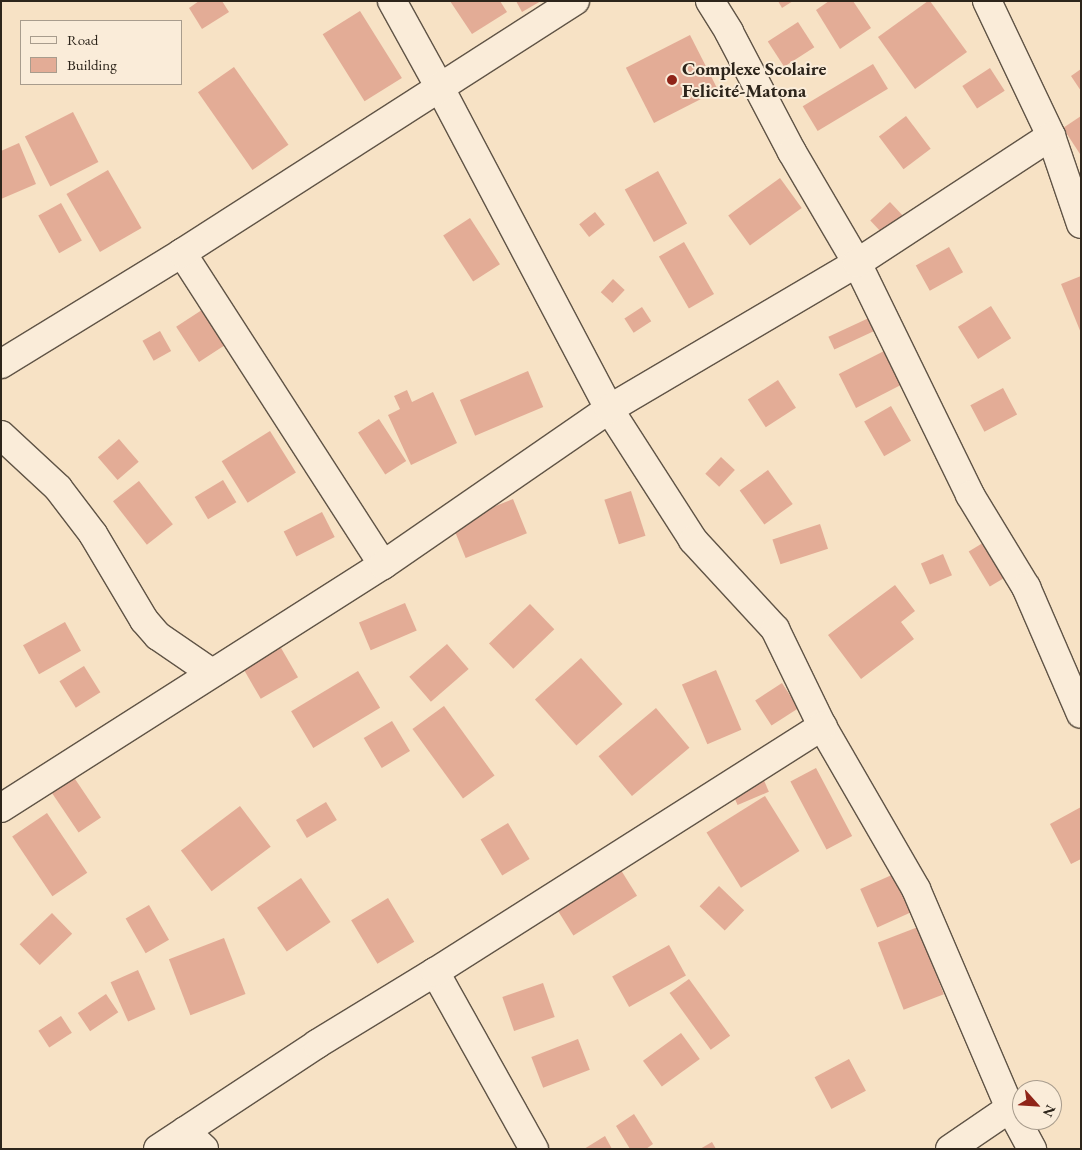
<!DOCTYPE html>
<meta charset="utf-8">
<style>
body{margin:0}
#map{position:relative;width:1082px;height:1150px;overflow:hidden;background:#f7e2c5;font-family:"EB Garamond",serif}
div>[style]{position:absolute}
.building>*{inset:0;background:#e3ac96;transform-origin:0 0}
.roads{filter:drop-shadow(1px 0 #605446) drop-shadow(-1px 0 #605446) drop-shadow(0 1px #605446) drop-shadow(0 -1px #605446)}
.minor>*{height:28px;margin:-14px;padding:0 14px;transform-origin:14px;border-radius:14px;background:#faecd9}
.dots>*{width:14px;height:14px;translate:-50% -50%;box-sizing:border-box;border:2px solid #faecd9;border-radius:50%}
span{translate:-50% -50%;white-space:nowrap;text-align:center;line-height:1.15;-webkit-text-stroke:4px #faecd9;paint-order:stroke}
.poi-label{font-size:19px;color:#2d251b;font-weight:700}
.left{translate:0 -50%;text-align:left}
.frame{position:absolute;inset:0;border:2px solid #2d251b;pointer-events:none}
.legend{position:absolute;left:20px;top:20px;width:162px;height:65px;box-sizing:border-box;background:#faecd9;border:1px solid #a89c8d;margin:0;padding:6px 9px;list-style:none;font-size:15px;color:#2d251b}
.legend li{display:flex;align-items:center;gap:10px;height:25px}
.legend b{width:25px;border:1px solid #a89c8d}
.north{position:absolute;left:1012px;top:1080px;width:50px;height:50px;box-sizing:border-box;background:#faecd9;border:1px solid #a89c8d;border-radius:50%;rotate:116deg;font-size:14px;font-weight:700;line-height:20px;text-align:center;color:#2d251b}
.north::after{content:'';display:block;margin:auto;width:18px;height:22px;background:#8f2418;clip-path:polygon(50% 0,100% 100%,50% 72%,0 100%)}
</style>
<div id="map">
<div class="building">
<div style="clip-path:polygon(199px 1px,222px 1px,229px 12px,202px 29px,189px 8px)"></div>
<div style="clip-path:polygon(450px 1px,500px 1px,507px 12px,472px 34px)"></div>
<div style="clip-path:polygon(516px 1px,541px 1px,522px 12px)"></div>
<div style="clip-path:polygon(778px 1px,793px 1px,782px 8px)"></div>
<div style="clip-path:polygon(829px 1px,853px 1px,871px 28px,840px 49px,816px 10px)"></div>
<div style="clip-path:polygon(928px 1px,930px 1px,967px 52px,915px 89px,878px 37px)"></div>
<div style="left:360px;top:11px;width:79px;height:44px;rotate:58deg"></div>
<div style="left:798px;top:22px;width:30px;height:36px;rotate:57deg"></div>
<div style="left:690px;top:35px;width:62px;height:72px;rotate:63deg"></div>
<div style="left:873px;top:64px;width:29px;height:82px;rotate:59deg"></div>
<div style="left:234px;top:67px;width:95px;height:44px;rotate:55deg"></div>
<div style="left:990px;top:68px;width:27px;height:33px;rotate:57deg"></div>
<div style="clip-path:polygon(1081px 69px,1081px 91px,1071px 76px)"></div>
<div style="left:73px;top:112px;width:56px;height:54px;rotate:63deg"></div>
<div style="left:906px;top:116px;width:41px;height:34px;rotate:53deg"></div>
<div style="clip-path:polygon(1081px 116px,1081px 153px,1080px 154px,1063px 128px)"></div>
<div style="clip-path:polygon(19px 143px,36px 184px,1px 199px,1px 151px)"></div>
<div style="left:108px;top:170px;width:67px;height:48px;rotate:60deg"></div>
<div style="left:658px;top:171px;width:60px;height:38px;rotate:61deg"></div>
<div style="left:780px;top:178px;width:37px;height:64px;rotate:54deg"></div>
<div style="left:890px;top:202px;width:22px;height:27px;rotate:47deg"></div>
<div style="left:61px;top:203px;width:43px;height:26px;rotate:61deg"></div>
<div style="left:595px;top:212px;width:16px;height:20px;rotate:52deg"></div>
<div style="left:470px;top:218px;width:55px;height:32px;rotate:57deg"></div>
<div style="left:684px;top:242px;width:60px;height:29px;rotate:60deg"></div>
<div style="left:949px;top:247px;width:29px;height:38px;rotate:61deg"></div>
<div style="clip-path:polygon(1081px 276px,1081px 333px,1061px 284px)"></div>
<div style="left:613px;top:279px;width:16px;height:18px;rotate:43deg"></div>
<div style="left:208px;top:306px;width:42px;height:38px;rotate:57deg"></div>
<div style="left:991px;top:306px;width:38px;height:39px;rotate:58deg"></div>
<div style="left:642px;top:307px;width:17px;height:21px;rotate:57deg"></div>
<div style="left:871px;top:317px;width:14px;height:47px;rotate:65deg"></div>
<div style="left:160px;top:331px;width:23px;height:20px;rotate:61deg"></div>
<div style="left:886px;top:350px;width:38px;height:53px;rotate:63deg"></div>
<div style="left:528px;top:371px;width:39px;height:74px;rotate:67deg"></div>
<div style="left:778px;top:380px;width:33px;height:36px;rotate:57deg"></div>
<div style="left:1003px;top:388px;width:30px;height:37px;rotate:62deg"></div>
<div style="clip-path:polygon(407px 390px,412px 402px,433px 392px,457px 443px,411px 465px,388px 415px,400px 409px,394px 396px)"></div>
<div style="left:891px;top:406px;width:40px;height:31px;rotate:60deg"></div>
<div style="left:379px;top:419px;width:50px;height:25px;rotate:57deg"></div>
<div style="left:270px;top:431px;width:49px;height:57px;rotate:58deg"></div>
<div style="left:119px;top:439px;width:30px;height:28px;rotate:49deg"></div>
<div style="left:721px;top:457px;width:19px;height:23px;rotate:43deg"></div>
<div style="left:768px;top:470px;width:42px;height:35px;rotate:54deg"></div>
<div style="left:223px;top:480px;width:26px;height:33px;rotate:59deg"></div>
<div style="left:139px;top:481px;width:55px;height:33px;rotate:52deg"></div>
<div style="left:631px;top:491px;width:47px;height:28px;rotate:72deg"></div>
<div style="left:513px;top:499px;width:37px;height:66px;rotate:68deg"></div>
<div style="left:322px;top:512px;width:28px;height:43px;rotate:63deg"></div>
<div style="left:820px;top:524px;width:26px;height:50px;rotate:72deg"></div>
<div style="left:991px;top:538px;width:41px;height:26px;rotate:59deg"></div>
<div style="left:943px;top:554px;width:23px;height:24px;rotate:67deg"></div>
<div style="clip-path:polygon(895px 585px,915px 611px,901px 622px,914px 639px,861px 679px,828px 635px)"></div>
<div style="left:405px;top:603px;width:30px;height:50px;rotate:67deg"></div>
<div style="left:530px;top:604px;width:35px;height:57px;rotate:46deg"></div>
<div style="left:65px;top:622px;width:33px;height:48px;rotate:61deg"></div>
<div style="left:277px;top:641px;width:42px;height:43px;rotate:60deg"></div>
<div style="left:447px;top:644px;width:33px;height:50px;rotate:49deg"></div>
<div style="left:581px;top:658px;width:62px;height:62px;rotate:48deg"></div>
<div style="left:84px;top:666px;width:31px;height:29px;rotate:58deg"></div>
<div style="left:716px;top:670px;width:65px;height:37px;rotate:67deg"></div>
<div style="left:358px;top:671px;width:43px;height:78px;rotate:59deg"></div>
<div style="left:782px;top:683px;width:30px;height:32px;rotate:57deg"></div>
<div style="left:444px;top:706px;width:86px;height:39px;rotate:54deg"></div>
<div style="left:656px;top:708px;width:52px;height:75px;rotate:50deg"></div>
<div style="left:392px;top:721px;width:35px;height:33px;rotate:59deg"></div>
<div style="left:816px;top:768px;width:77px;height:29px;rotate:62deg"></div>
<div style="left:73px;top:776px;width:50px;height:27px;rotate:56deg"></div>
<div style="left:763px;top:778px;width:15px;height:34px;rotate:67deg"></div>
<div style="left:765px;top:796px;width:65px;height:69px;rotate:58deg"></div>
<div style="left:326px;top:802px;width:21px;height:35px;rotate:59deg"></div>
<div style="left:240px;top:806px;width:51px;height:74px;rotate:53deg"></div>
<div style="clip-path:polygon(1081px 807px,1081px 859px,1071px 864px,1050px 824px)"></div>
<div style="left:47px;top:813px;width:72px;height:42px;rotate:56deg"></div>
<div style="left:508px;top:823px;width:42px;height:32px;rotate:59deg"></div>
<div style="left:619px;top:867px;width:34px;height:75px;rotate:58deg"></div>
<div style="left:894px;top:874px;width:42px;height:37px;rotate:66deg"></div>
<div style="left:301px;top:878px;width:53px;height:53px;rotate:56deg"></div>
<div style="left:719px;top:886px;width:35px;height:28px;rotate:44deg"></div>
<div style="left:388px;top:898px;width:51px;height:43px;rotate:59deg"></div>
<div style="left:149px;top:905px;width:40px;height:27px;rotate:60deg"></div>
<div style="left:52px;top:913px;width:29px;height:45px;rotate:46deg"></div>
<div style="left:918px;top:927px;width:72px;height:43px;rotate:69deg"></div>
<div style="left:224px;top:938px;width:60px;height:59px;rotate:69deg"></div>
<div style="left:669px;top:945px;width:35px;height:65px;rotate:61deg"></div>
<div style="left:138px;top:970px;width:43px;height:30px;rotate:66deg"></div>
<div style="left:689px;top:979px;width:70px;height:24px;rotate:54deg"></div>
<div style="left:543px;top:983px;width:36px;height:43px;rotate:71deg"></div>
<div style="left:106px;top:994px;width:22px;height:34px;rotate:56deg"></div>
<div style="left:61px;top:1016px;width:20px;height:27px;rotate:57deg"></div>
<div style="left:681px;top:1033px;width:32px;height:47px;rotate:54deg"></div>
<div style="left:578px;top:1039px;width:33px;height:50px;rotate:69deg"></div>
<div style="left:849px;top:1059px;width:36px;height:39px;rotate:62deg"></div>
<div style="clip-path:polygon(634px 1114px,653px 1144px,646px 1149px,630px 1149px,616px 1126px)"></div>
<div style="clip-path:polygon(605px 1136px,612px 1149px,584px 1149px)"></div>
<div style="clip-path:polygon(712px 1142px,716px 1149px,700px 1149px)"></div>
</div>
<div class="roads">
<div class="minor">
<div style="left:392px;top:1px;width:99px;rotate:61.1deg"></div>
<div style="left:440px;top:88px;width:363px;rotate:62.2deg"></div>
<div style="left:609px;top:409px;width:156px;rotate:57.3deg"></div>
<div style="left:693px;top:540px;width:121px;rotate:47.3deg"></div>
<div style="left:775px;top:629px;width:108px;rotate:64.1deg"></div>
<div style="left:822px;top:726px;width:188px;rotate:60deg"></div>
<div style="left:916px;top:889px;width:238px;rotate:66.8deg"></div>
<div style="left:1010px;top:1108px;width:47px;rotate:61.8deg"></div>
<div style="left:710px;top:1px;width:36px;rotate:58deg"></div>
<div style="left:729px;top:32px;width:136px;rotate:62.3deg"></div>
<div style="left:792px;top:152px;width:129px;rotate:59.6deg"></div>
<div style="left:857px;top:263px;width:258px;rotate:64deg"></div>
<div style="left:970px;top:495px;width:108px;rotate:58.7deg"></div>
<div style="left:1026px;top:587px;width:138px;rotate:66.6deg"></div>
<div style="left:987px;top:1px;width:149px;rotate:64.6deg"></div>
<div style="left:1051px;top:136px;width:93px;rotate:71.2deg"></div>
<div style="left:182px;top:253px;width:371px;rotate:57.2deg"></div>
<div style="left:1px;top:364px;width:212px;rotate:-31.5deg"></div>
<div style="left:182px;top:253px;width:467px;rotate:-32.7deg"></div>
<div style="left:1px;top:435px;width:78px;rotate:42.9deg"></div>
<div style="left:58px;top:488px;width:58px;rotate:52.7deg"></div>
<div style="left:93px;top:534px;width:100px;rotate:59.3deg"></div>
<div style="left:144px;top:620px;width:21px;rotate:49deg"></div>
<div style="left:158px;top:636px;width:65px;rotate:34.4deg"></div>
<div style="left:1px;top:808px;width:453px;rotate:-32.5deg"></div>
<div style="left:383px;top:565px;width:275px;rotate:-34.6deg"></div>
<div style="left:609px;top:409px;width:288px;rotate:-30.5deg"></div>
<div style="left:857px;top:263px;width:232px;rotate:-33.2deg"></div>
<div style="left:435px;top:972px;width:203px;rotate:60.8deg"></div>
<div style="left:185px;top:1131px;width:26px;rotate:43deg"></div>
<div style="left:158px;top:1149px;width:191px;rotate:-33.4deg"></div>
<div style="left:317px;top:1044px;width:138px;rotate:-31.4deg"></div>
<div style="left:435px;top:972px;width:459px;rotate:-32.4deg"></div>
<div style="left:950px;top:1149px;width:73px;rotate:-34.3deg"></div>
</div>
</div>
<div class="dots">
<div style="left:672px;top:80px;background:#8f2418"></div>
</div>
<div class="poi-label">
<span class="left" style="left:682px;top:80px">Complexe Scolaire<br>Felicité-Matona</span>
</div>
<div class="frame"></div>
<ul class="legend">
<li><b style="height:6px;background:#faecd9"></b>Road</li>
<li><b style="height:14px;background:#e3ac96"></b>Building</li>
</ul>
<div class="north">N</div>
</div>
